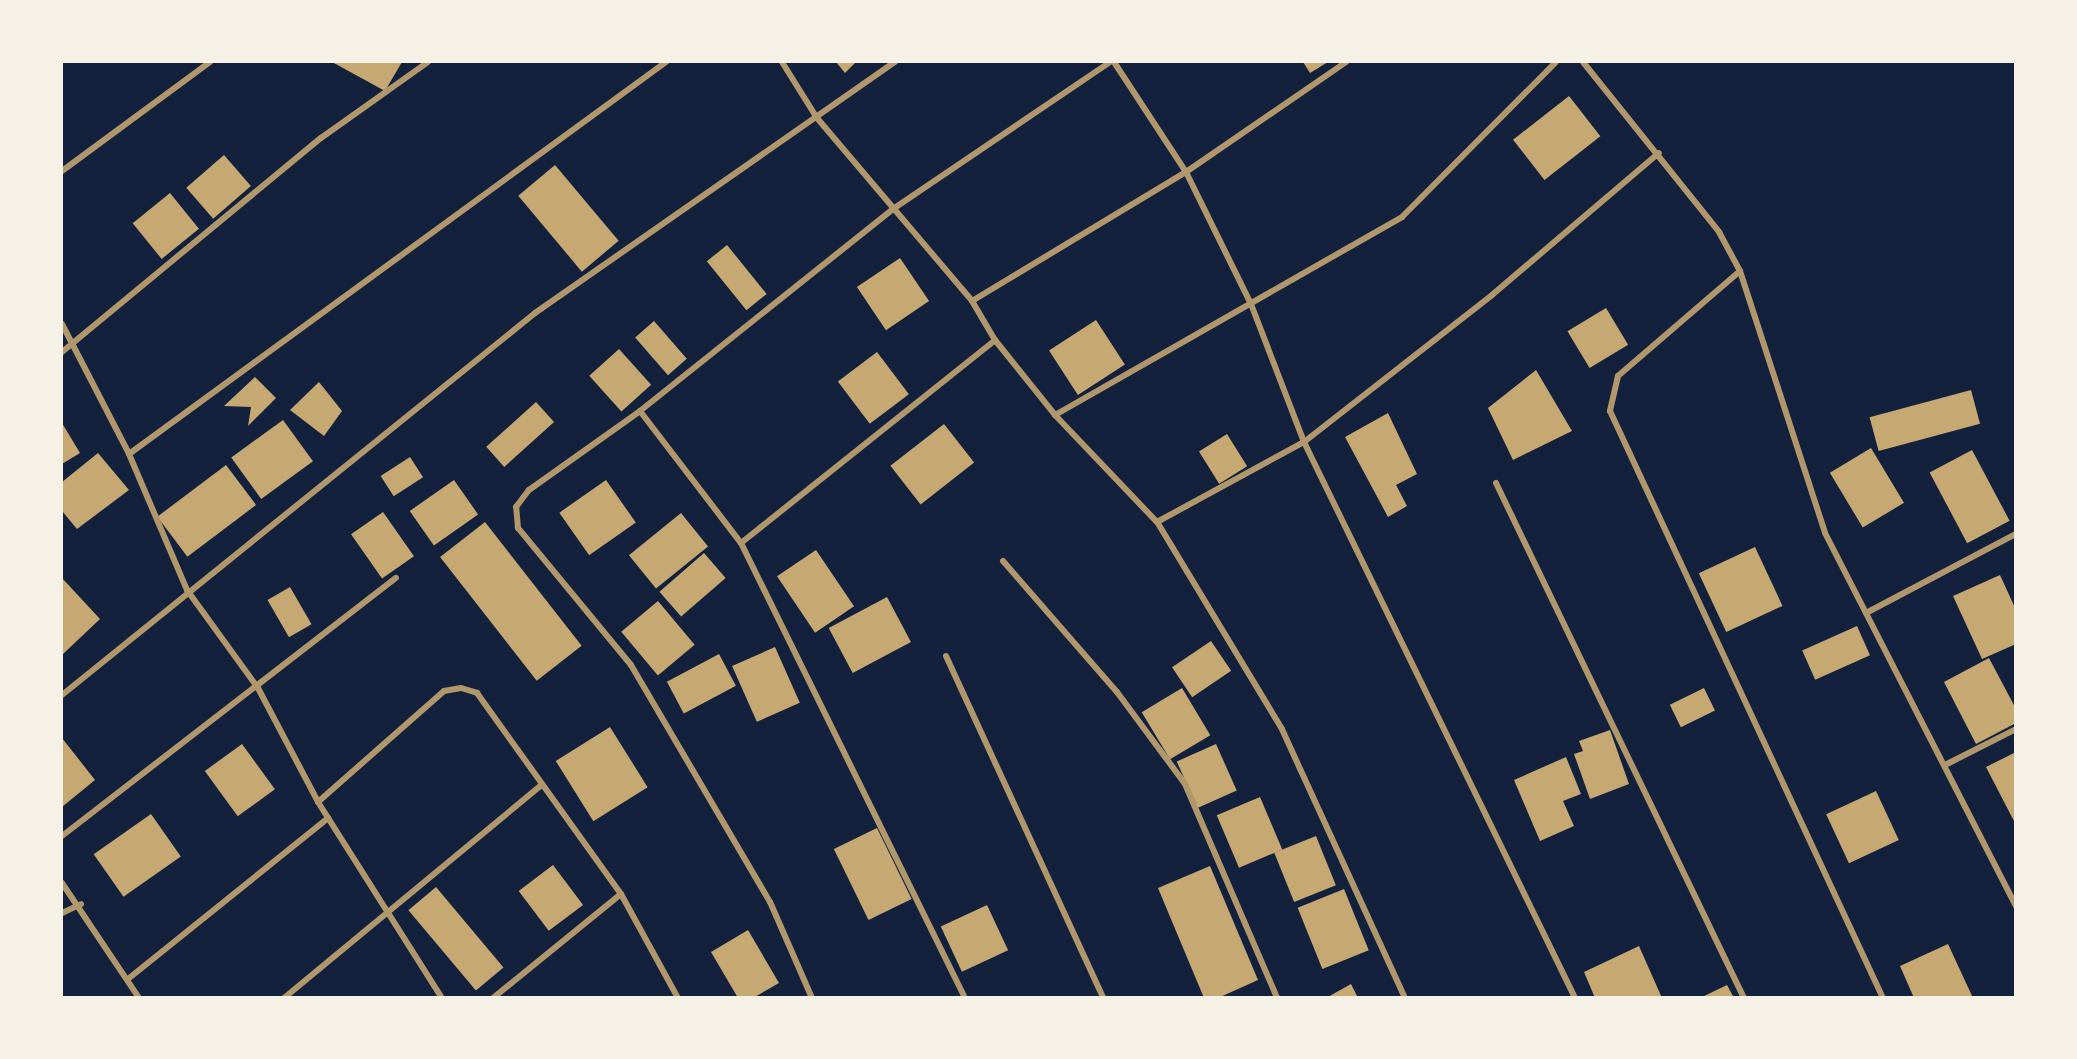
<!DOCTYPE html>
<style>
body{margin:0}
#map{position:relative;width:2077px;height:1059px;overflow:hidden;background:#14213d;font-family:"Space Grotesk",sans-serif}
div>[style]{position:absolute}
.building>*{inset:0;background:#c6a872;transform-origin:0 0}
.minor>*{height:6px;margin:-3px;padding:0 3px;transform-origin:3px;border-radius:3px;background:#b1986c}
span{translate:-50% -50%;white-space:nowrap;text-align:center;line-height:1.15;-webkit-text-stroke:6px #f6f1e7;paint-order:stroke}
.frame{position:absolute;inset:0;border:63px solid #f6f1e7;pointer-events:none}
</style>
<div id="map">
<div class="building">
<div style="clip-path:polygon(332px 62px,402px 62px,385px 91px)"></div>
<div style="clip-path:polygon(836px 62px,856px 62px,845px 73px)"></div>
<div style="clip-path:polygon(1303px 62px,1328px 62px,1310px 73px)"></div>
<div style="left:1569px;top:96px;width:51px;height:71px;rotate:52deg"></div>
<div style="left:224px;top:155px;width:41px;height:50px;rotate:49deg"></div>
<div style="left:555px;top:165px;width:99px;height:48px;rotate:50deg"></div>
<div style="left:170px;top:193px;width:46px;height:48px;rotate:51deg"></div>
<div style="left:727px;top:245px;width:63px;height:26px;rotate:51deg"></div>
<div style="left:900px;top:258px;width:52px;height:52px;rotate:56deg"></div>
<div style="left:1606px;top:308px;width:43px;height:45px;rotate:59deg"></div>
<div style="left:1096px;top:320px;width:53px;height:56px;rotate:57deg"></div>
<div style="left:654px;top:321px;width:50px;height:25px;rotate:49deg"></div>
<div style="left:619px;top:349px;width:48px;height:40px;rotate:48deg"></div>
<div style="left:877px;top:352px;width:53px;height:49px;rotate:53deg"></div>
<div style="clip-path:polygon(1536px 370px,1572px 431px,1513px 460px,1488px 408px)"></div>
<div style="clip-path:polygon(255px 377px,276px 398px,248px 426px,251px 407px,224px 406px)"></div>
<div style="clip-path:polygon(319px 382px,342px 411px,324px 436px,290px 410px)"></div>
<div style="left:1971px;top:390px;width:35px;height:105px;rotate:75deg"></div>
<div style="left:536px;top:402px;width:27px;height:67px;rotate:48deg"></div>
<div style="clip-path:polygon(1388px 413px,1417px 474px,1396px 485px,1407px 506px,1388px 517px,1345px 437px)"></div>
<div style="left:283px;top:420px;width:51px;height:64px;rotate:54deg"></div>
<div style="clip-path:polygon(62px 423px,80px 453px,62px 464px)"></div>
<div style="left:944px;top:424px;width:49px;height:68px;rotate:52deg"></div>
<div style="left:1227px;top:434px;width:38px;height:33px;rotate:58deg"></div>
<div style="left:1871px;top:448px;width:64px;height:48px;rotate:59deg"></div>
<div style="left:1972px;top:450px;width:80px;height:48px;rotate:62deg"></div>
<div style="clip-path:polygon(98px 453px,129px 490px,77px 529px,62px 511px,62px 482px)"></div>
<div style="left:410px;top:457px;width:24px;height:35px;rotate:57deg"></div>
<div style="left:226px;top:465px;width:50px;height:86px;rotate:53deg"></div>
<div style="left:454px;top:480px;width:42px;height:54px;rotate:55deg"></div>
<div style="left:606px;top:480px;width:52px;height:57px;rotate:55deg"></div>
<div style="left:383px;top:512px;width:54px;height:39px;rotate:55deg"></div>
<div style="left:681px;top:513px;width:43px;height:67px;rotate:51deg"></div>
<div style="left:485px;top:522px;width:157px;height:57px;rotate:52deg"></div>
<div style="left:1755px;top:547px;width:65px;height:62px;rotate:65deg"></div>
<div style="left:816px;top:550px;width:68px;height:47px;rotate:56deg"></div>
<div style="left:704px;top:553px;width:33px;height:59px;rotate:49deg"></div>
<div style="clip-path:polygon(2000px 575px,2016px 610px,2016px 644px,1982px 659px,1953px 596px)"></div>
<div style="clip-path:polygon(62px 578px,100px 619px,62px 655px)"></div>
<div style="left:290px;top:587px;width:43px;height:26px;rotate:60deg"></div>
<div style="left:887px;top:597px;width:51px;height:66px;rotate:62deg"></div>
<div style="left:658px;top:601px;width:57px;height:48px;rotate:50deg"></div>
<div style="left:1857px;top:626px;width:32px;height:60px;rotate:66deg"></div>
<div style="left:1211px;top:641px;width:36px;height:47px;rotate:56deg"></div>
<div style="left:775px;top:647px;width:61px;height:47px;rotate:66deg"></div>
<div style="left:719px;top:654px;width:36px;height:59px;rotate:62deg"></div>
<div style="clip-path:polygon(1989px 658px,2016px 709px,2016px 723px,1976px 744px,1944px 682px)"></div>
<div style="left:1182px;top:688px;width:55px;height:47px;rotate:59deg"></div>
<div style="left:1704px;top:688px;width:25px;height:38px;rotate:64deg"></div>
<div style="left:610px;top:727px;width:71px;height:64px;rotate:58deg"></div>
<div style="clip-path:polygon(1610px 730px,1629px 784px,1590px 799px,1574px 754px,1583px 751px,1579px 741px)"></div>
<div style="clip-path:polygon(62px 738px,95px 780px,62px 807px)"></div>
<div style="left:242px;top:744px;width:56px;height:46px;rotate:54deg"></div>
<div style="left:1216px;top:744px;width:51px;height:43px;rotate:66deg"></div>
<div style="clip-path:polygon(2016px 752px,2016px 825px,1986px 767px)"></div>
<div style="clip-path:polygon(1566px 757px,1581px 794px,1563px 801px,1574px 826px,1540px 841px,1514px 780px)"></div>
<div style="left:1876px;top:791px;width:54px;height:55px;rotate:65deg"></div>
<div style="left:1260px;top:797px;width:57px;height:47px;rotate:67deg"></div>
<div style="left:151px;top:814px;width:52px;height:70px;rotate:55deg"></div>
<div style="left:877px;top:828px;width:79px;height:48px;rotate:64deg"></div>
<div style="left:1316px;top:836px;width:53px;height:45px;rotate:68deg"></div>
<div style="left:553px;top:865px;width:50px;height:43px;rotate:53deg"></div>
<div style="clip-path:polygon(1210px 866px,1258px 980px,1218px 998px,1204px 998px,1158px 888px)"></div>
<div style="left:436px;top:887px;width:105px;height:36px;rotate:50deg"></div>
<div style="left:1344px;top:889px;width:66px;height:50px;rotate:68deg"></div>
<div style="left:987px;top:905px;width:50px;height:51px;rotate:65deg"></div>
<div style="clip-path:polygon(748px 930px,779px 983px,753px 998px,738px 998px,711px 952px)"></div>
<div style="clip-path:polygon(1948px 944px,1973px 998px,1914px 998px,1900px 966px)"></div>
<div style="clip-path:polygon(1639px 946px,1662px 998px,1595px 998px,1584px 972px)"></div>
<div style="clip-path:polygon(1351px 984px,1358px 998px,1326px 998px)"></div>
<div style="clip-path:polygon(1727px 985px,1734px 998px,1700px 998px)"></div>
</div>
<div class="minor">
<div style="left:782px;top:62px;width:66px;rotate:58deg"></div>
<div style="left:817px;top:118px;width:240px;rotate:49.7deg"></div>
<div style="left:972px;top:301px;width:45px;rotate:59.5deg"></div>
<div style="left:995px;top:340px;width:96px;rotate:51.3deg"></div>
<div style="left:1055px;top:415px;width:148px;rotate:46.4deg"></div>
<div style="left:1114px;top:62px;width:131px;rotate:56.8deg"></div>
<div style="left:1186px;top:172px;width:147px;rotate:63.8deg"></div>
<div style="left:1251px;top:304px;width:148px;rotate:69deg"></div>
<div style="left:1304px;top:442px;width:619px;rotate:64.01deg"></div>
<div style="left:1583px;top:62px;width:218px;rotate:51.3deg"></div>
<div style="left:1719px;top:232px;width:44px;rotate:61.7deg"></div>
<div style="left:1740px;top:271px;width:275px;rotate:72deg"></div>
<div style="left:1825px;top:533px;width:420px;rotate:62.9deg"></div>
<div style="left:62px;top:171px;width:184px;rotate:-36.4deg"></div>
<div style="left:1740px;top:271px;width:161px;rotate:139.3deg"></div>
<div style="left:1618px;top:376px;width:36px;rotate:103deg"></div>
<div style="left:1610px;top:411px;width:647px;rotate:65.06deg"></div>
<div style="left:972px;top:301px;width:250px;rotate:-31.1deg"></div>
<div style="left:1186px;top:172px;width:194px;rotate:-34.5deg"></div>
<div style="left:62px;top:324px;width:146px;rotate:62.7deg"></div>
<div style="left:129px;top:454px;width:148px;rotate:66.9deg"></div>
<div style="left:187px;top:590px;width:121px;rotate:54.1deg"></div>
<div style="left:258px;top:688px;width:129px;rotate:62.2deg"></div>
<div style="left:318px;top:802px;width:232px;rotate:57.7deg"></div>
<div style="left:62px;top:352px;width:336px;rotate:-39.6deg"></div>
<div style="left:321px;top:138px;width:131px;rotate:-35.4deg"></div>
<div style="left:640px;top:411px;width:166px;rotate:52.6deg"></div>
<div style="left:1055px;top:415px;width:400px;rotate:-29.7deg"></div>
<div style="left:1402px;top:217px;width:218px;rotate:-45.2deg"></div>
<div style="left:129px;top:454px;width:665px;rotate:-36.13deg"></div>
<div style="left:1496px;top:483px;width:572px;rotate:64.29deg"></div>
<div style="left:1003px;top:561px;width:174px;rotate:49deg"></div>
<div style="left:1117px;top:692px;width:114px;rotate:53.5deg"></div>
<div style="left:1185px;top:784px;width:233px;rotate:66.7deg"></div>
<div style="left:1866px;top:613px;width:170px;rotate:-27.8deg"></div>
<div style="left:946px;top:656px;width:376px;rotate:65.3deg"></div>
<div style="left:62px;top:695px;width:608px;rotate:-38.92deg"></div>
<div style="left:535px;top:313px;width:439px;rotate:-34.9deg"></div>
<div style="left:1945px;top:765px;width:80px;rotate:-26.9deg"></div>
<div style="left:318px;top:802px;width:168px;rotate:-41.4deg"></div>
<div style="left:444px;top:691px;width:17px;rotate:-10deg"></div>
<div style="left:461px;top:688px;width:17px;rotate:17deg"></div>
<div style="left:477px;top:693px;width:247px;rotate:54.4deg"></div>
<div style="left:621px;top:894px;width:119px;rotate:61.3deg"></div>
<div style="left:62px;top:836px;width:422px;rotate:-37.7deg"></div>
<div style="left:62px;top:883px;width:138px;rotate:56.2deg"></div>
<div style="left:62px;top:913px;width:21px;rotate:-25deg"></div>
<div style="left:128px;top:979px;width:257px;rotate:-38.8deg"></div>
<div style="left:284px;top:998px;width:332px;rotate:-39.6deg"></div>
<div style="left:493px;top:998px;width:165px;rotate:-39.1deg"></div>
<div style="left:812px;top:998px;width:105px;rotate:-113.6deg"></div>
<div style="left:770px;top:902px;width:275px;rotate:-120.4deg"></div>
<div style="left:631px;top:665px;width:178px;rotate:-129.5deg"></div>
<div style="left:518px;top:528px;width:21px;rotate:-95deg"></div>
<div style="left:516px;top:507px;width:21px;rotate:-53deg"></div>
<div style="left:529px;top:490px;width:136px;rotate:-35.4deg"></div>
<div style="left:640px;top:411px;width:324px;rotate:-38.6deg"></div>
<div style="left:893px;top:209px;width:262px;rotate:-34.1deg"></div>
<div style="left:965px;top:998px;width:507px;rotate:-116.21deg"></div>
<div style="left:741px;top:543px;width:325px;rotate:-38.6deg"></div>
<div style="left:1405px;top:998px;width:296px;rotate:-114.6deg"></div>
<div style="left:1282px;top:729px;width:242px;rotate:-121.1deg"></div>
<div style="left:1157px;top:522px;width:167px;rotate:-28.6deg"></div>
<div style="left:1304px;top:442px;width:239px;rotate:-38deg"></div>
<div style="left:1492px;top:295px;width:219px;rotate:-40.4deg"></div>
</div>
<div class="frame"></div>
</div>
